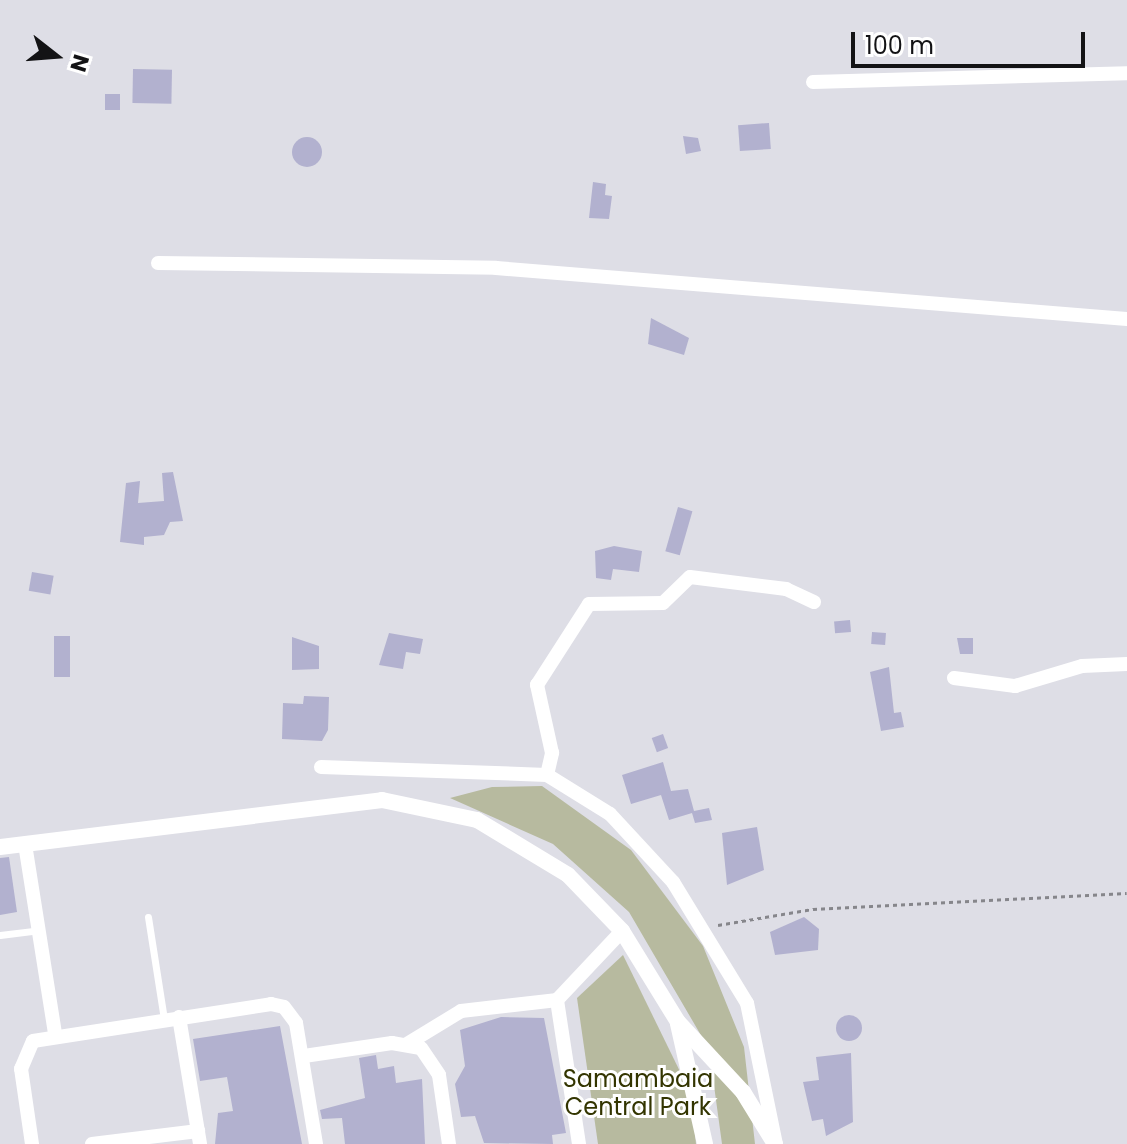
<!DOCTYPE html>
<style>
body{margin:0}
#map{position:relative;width:1127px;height:1144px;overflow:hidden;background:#dedee6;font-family:Poppins,sans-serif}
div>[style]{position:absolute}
.green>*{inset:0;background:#b7ba9f}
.building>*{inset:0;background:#b2b1cf;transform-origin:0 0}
.round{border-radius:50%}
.path>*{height:3px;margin-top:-1.5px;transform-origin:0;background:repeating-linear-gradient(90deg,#86868b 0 4px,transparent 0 8px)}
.service>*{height:7px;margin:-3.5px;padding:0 3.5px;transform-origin:3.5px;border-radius:3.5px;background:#fff}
.minor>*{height:14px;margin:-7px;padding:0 7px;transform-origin:7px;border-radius:7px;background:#fff}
.tertiary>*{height:16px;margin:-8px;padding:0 8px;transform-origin:8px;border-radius:8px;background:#fff}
span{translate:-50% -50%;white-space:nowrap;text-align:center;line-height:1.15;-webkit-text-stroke:6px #fff;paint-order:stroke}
.park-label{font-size:24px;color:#333500}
.north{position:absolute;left:16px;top:16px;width:80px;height:80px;-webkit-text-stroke:6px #fff;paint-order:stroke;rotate:107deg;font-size:22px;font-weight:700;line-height:32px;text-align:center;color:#131315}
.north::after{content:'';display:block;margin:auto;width:28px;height:36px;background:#131315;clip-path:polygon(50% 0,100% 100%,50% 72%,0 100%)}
.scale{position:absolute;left:851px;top:32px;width:234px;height:36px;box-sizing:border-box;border:4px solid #131315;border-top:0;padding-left:10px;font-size:24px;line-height:28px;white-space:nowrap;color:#131315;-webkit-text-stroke:6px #fff;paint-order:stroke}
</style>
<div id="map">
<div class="green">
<div style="clip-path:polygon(542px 786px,631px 850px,703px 946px,744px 1047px,755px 1144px,722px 1144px,709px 1049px,629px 912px,553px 844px,450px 798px,492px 787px)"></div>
<div style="clip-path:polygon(623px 955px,691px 1094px,696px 1144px,598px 1144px,577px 998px)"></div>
</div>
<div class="building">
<div style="left:133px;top:69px;width:39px;height:34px;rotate:1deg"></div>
<div style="left:105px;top:94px;width:15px;height:16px"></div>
<div style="left:769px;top:123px;width:26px;height:31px;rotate:86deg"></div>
<div style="clip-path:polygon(683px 136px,698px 138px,701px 151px,686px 154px)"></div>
<div class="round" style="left:292px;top:137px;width:30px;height:30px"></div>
<div style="clip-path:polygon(593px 182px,606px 184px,605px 195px,612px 196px,609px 219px,589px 218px)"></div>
<div style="clip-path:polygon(651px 318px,689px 338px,684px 355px,648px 344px)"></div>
<div style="clip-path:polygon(173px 472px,183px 521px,170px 522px,164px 535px,144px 537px,144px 545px,120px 542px,126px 483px,140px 481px,138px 503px,164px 501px,162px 473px)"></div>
<div style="left:678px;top:507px;width:15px;height:46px;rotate:16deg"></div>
<div style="clip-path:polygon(614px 546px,642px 551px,639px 572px,613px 569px,611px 580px,596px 578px,595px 551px)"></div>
<div style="left:32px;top:572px;width:22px;height:19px;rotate:10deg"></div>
<div style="left:850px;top:620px;width:12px;height:16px;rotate:85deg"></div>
<div style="left:872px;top:632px;width:14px;height:12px;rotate:4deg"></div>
<div style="clip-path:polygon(389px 633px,423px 639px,420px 654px,406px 652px,403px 669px,379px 665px)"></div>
<div style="left:54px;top:636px;width:16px;height:41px"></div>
<div style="clip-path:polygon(292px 637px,319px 646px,319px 669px,292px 670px)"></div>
<div style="clip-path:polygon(957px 638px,973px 638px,973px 654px,960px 654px)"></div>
<div style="clip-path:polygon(889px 667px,894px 713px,901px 712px,904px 727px,881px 731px,870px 672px)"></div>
<div style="clip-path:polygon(304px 696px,329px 697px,328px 730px,322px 741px,282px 739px,283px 703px,303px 704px)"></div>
<div style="left:663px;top:734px;width:15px;height:12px;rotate:70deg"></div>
<div style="clip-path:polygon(663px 762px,671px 791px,688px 789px,694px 811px,709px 808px,712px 820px,695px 823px,692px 813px,669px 820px,661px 795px,631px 804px,622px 775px)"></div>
<div style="clip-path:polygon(757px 827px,764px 870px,727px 885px,722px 833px)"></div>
<div style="clip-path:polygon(9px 857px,17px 912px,0 915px,0 858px)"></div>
<div style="clip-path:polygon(804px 917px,819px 929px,818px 950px,775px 955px,770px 932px)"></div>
<div class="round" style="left:836px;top:1015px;width:26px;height:26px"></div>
<div style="clip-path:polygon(501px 1017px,544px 1018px,566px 1133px,552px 1135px,553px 1144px,484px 1143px,475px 1116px,461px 1117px,455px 1084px,465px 1066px,460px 1030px)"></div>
<div style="clip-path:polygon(280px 1026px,302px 1144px,215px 1144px,218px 1113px,233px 1111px,227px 1077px,200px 1081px,193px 1039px)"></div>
<div style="clip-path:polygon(851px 1053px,853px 1122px,826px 1136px,823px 1119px,812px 1121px,803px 1082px,819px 1080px,816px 1057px)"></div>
<div style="clip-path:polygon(376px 1055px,378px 1069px,394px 1066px,396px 1083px,422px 1079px,425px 1144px,345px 1144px,342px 1118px,322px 1119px,320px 1110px,365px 1098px,359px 1058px)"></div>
</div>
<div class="path">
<div style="left:718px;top:925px;width:96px;rotate:-9.6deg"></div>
<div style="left:813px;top:909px;width:314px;rotate:-2.9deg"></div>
</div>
<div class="service">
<div style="left:148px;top:917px;width:103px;rotate:81.1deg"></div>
<div style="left:0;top:935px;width:38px;rotate:-7deg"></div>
</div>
<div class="minor">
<div style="left:813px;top:82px;width:314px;rotate:-1.6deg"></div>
<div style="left:158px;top:263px;width:338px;rotate:0.8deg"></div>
<div style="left:496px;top:268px;width:633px;rotate:4.62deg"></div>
<div style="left:954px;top:678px;width:62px;rotate:7.5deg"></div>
<div style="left:1015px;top:686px;width:70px;rotate:-16.6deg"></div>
<div style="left:1082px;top:666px;width:45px;rotate:-2.5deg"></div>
<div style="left:321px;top:767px;width:226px;rotate:2deg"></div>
<div style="left:547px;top:775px;width:74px;rotate:31.8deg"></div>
<div style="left:610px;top:814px;width:93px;rotate:47.2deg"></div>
<div style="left:673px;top:882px;width:142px;rotate:58.6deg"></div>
<div style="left:747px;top:1003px;width:144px;rotate:78.4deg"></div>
<div style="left:547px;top:775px;width:23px;rotate:-77deg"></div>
<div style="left:552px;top:753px;width:70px;rotate:-102.4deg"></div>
<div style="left:537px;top:685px;width:96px;rotate:-57.3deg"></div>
<div style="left:589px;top:604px;width:74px;rotate:-0.8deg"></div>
<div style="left:663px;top:603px;width:37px;rotate:-44deg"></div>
<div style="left:690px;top:577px;width:97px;rotate:7.1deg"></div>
<div style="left:786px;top:589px;width:31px;rotate:25deg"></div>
<div style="left:25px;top:844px;width:191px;rotate:81deg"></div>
<div style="left:179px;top:1017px;width:129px;rotate:80.6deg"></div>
<div style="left:407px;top:1044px;width:63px;rotate:-31.4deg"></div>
<div style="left:461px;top:1011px;width:97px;rotate:-6.5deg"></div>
<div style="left:304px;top:1056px;width:89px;rotate:-8.4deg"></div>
<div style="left:392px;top:1043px;width:29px;rotate:10deg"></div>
<div style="left:421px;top:1048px;width:32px;rotate:56deg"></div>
<div style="left:439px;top:1075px;width:70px;rotate:81.8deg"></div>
<div style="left:32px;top:1144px;width:76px;rotate:-98.3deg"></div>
<div style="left:21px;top:1069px;width:30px;rotate:-67deg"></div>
<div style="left:33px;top:1041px;width:241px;rotate:-8.8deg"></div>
<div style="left:271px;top:1004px;width:13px;rotate:13deg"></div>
<div style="left:284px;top:1007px;width:20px;rotate:53deg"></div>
<div style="left:296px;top:1023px;width:123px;rotate:80.6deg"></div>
<div style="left:92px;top:1144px;width:107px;rotate:-7deg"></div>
<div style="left:579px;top:1144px;width:146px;rotate:-98.7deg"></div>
<div style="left:557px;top:1000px;width:95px;rotate:-46.7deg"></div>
</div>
<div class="tertiary">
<div style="left:0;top:847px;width:385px;rotate:-7deg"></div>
<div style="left:382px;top:800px;width:97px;rotate:11.9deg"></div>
<div style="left:477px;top:820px;width:106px;rotate:31.1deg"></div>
<div style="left:568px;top:875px;width:78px;rotate:46deg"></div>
<div style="left:622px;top:931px;width:107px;rotate:58.4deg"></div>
<div style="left:678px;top:1022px;width:96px;rotate:47.1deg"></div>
<div style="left:743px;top:1092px;width:61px;rotate:58.4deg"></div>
<div style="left:678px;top:1024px;width:123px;rotate:77.3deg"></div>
</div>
<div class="park-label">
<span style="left:638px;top:1093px">Samambaia<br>Central Park</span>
</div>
<div class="north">N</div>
<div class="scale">100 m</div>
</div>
